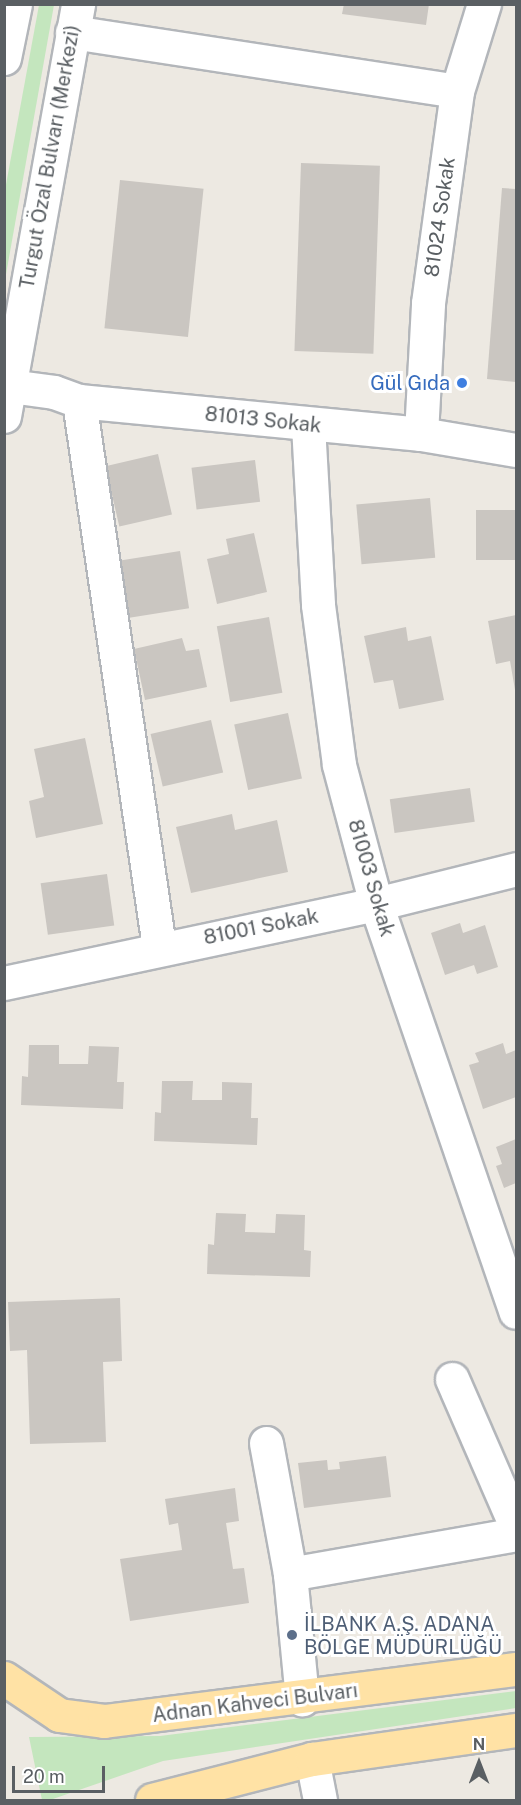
<!DOCTYPE html>
<meta charset="utf-8">
<style>
body{margin:0}
#map{position:relative;width:521px;height:1805px;overflow:hidden;background:#ede9e2;font-family:"Public Sans",sans-serif}
div>[style]{position:absolute}
.green>*{inset:0;background:#c4e6be}
.building>*{inset:0;background:#cac6c1;transform-origin:0 0}
.roads{filter:drop-shadow(2px 0 #b3b6ba) drop-shadow(-2px 0 #b3b6ba) drop-shadow(0 2px #b3b6ba) drop-shadow(0 -2px #b3b6ba)}
.minor>*{height:33px;margin:-16.5px;padding:0 16.5px;transform-origin:16.5px;border-radius:16.5px;background:#fff}
.secondary>*{height:33px;margin:-16.5px;padding:0 16.5px;transform-origin:16.5px;border-radius:16.5px;background:#fff}
.primary>*{height:33px;margin:-16.5px;padding:0 16.5px;transform-origin:16.5px;border-radius:16.5px;background:#ffe2a5}
.dots>*{width:16px;height:16px;translate:-50% -50%;box-sizing:border-box;border:3px solid #fff;border-radius:50%}
span{translate:-50% -50%;white-space:nowrap;text-align:center;line-height:1.15;-webkit-text-stroke:6px #fff;paint-order:stroke}
.street-label{font-size:20px;color:#5a5f63}
.shop-label{font-size:20px;color:#366cbe}
.right{translate:-100% -50%;text-align:right}
.service-label{font-size:20px;color:#4e5e75}
.left{translate:0 -50%;text-align:left}
.frame{position:absolute;inset:0;border:6px solid #5a5f63;pointer-events:none}
.north{position:absolute;left:449px;top:1733px;width:60px;height:60px;-webkit-text-stroke:4px #fff;paint-order:stroke;rotate:0deg;font-size:16px;font-weight:700;line-height:24px;text-align:center;color:#5a5f63}
.north::after{content:'';display:block;margin:auto;width:21px;height:27px;background:#5a5f63;clip-path:polygon(50% 0,100% 100%,50% 72%,0 100%)}
.scale{position:absolute;left:12px;top:1766px;width:93px;height:27px;box-sizing:border-box;border:3px solid #5a5f63;border-top:0;padding-left:8px;font-size:18px;line-height:21px;white-space:nowrap;color:#5a5f63;-webkit-text-stroke:4px #fff;paint-order:stroke}
</style>
<div id="map">
<div class="green">
<div style="clip-path:polygon(39px 5px,54px 5px,5px 280px,5px 190px)"></div>
<div style="clip-path:polygon(516px 1691px,516px 1708px,163px 1761px,50px 1800px,42px 1800px,29px 1737px,160px 1736px)"></div>
</div>
<div class="building">
<div style="clip-path:polygon(344px 4px,429px 4px,426px 25px,342px 14px)"></div>
<div style="left:301px;top:163px;width:79px;height:188px;rotate:2deg"></div>
<div style="left:120px;top:180px;width:84px;height:149px;rotate:6deg"></div>
<div style="clip-path:polygon(502px 188px,516px 189px,516px 382px,487px 379px)"></div>
<div style="left:158px;top:454px;width:62px;height:54px;rotate:77deg"></div>
<div style="left:255px;top:460px;width:42px;height:64px;rotate:83deg"></div>
<div style="left:430px;top:498px;width:60px;height:74px;rotate:85deg"></div>
<div style="left:516px;top:510px;width:50px;height:40px;rotate:90deg"></div>
<div style="clip-path:polygon(254px 533px,267px 592px,217px 604px,207px 559px,229px 554px,226px 539px)"></div>
<div style="left:180px;top:551px;width:58px;height:62px;rotate:81deg"></div>
<div style="clip-path:polygon(516px 615px,516px 689px,515px 690px,510px 661px,496px 664px,488px 621px)"></div>
<div style="left:269px;top:617px;width:77px;height:53px;rotate:80deg"></div>
<div style="clip-path:polygon(406px 627px,408px 641px,431px 636px,444px 700px,399px 709px,393px 680px,374px 683px,364px 636px)"></div>
<div style="clip-path:polygon(182px 638px,186px 651px,199px 649px,207px 687px,145px 700px,134px 649px)"></div>
<div style="left:288px;top:713px;width:67px;height:55px;rotate:78deg"></div>
<div style="left:211px;top:720px;width:54px;height:62px;rotate:77deg"></div>
<div style="clip-path:polygon(85px 738px,103px 824px,36px 838px,29px 801px,44px 797px,34px 749px)"></div>
<div style="left:470px;top:788px;width:34px;height:81px;rotate:82deg"></div>
<div style="clip-path:polygon(232px 814px,235px 830px,277px 820px,288px 872px,191px 893px,176px 827px)"></div>
<div style="left:107px;top:874px;width:52px;height:67px;rotate:82deg"></div>
<div style="clip-path:polygon(460px 923px,463px 933px,485px 925px,498px 967px,477px 974px,474px 965px,445px 975px,431px 933px)"></div>
<div style="clip-path:polygon(503px 1043px,506px 1054px,516px 1050px,516px 1097px,483px 1109px,469px 1065px,479px 1062px,475px 1053px)"></div>
<div style="clip-path:polygon(29px 1045px,59px 1045px,59px 1064px,88px 1064px,89px 1046px,119px 1047px,117px 1082px,124px 1082px,123px 1109px,21px 1105px,22px 1076px,28px 1077px)"></div>
<div style="clip-path:polygon(162px 1081px,193px 1081px,192px 1100px,222px 1100px,222px 1082px,252px 1083px,251px 1118px,258px 1118px,257px 1145px,154px 1141px,155px 1112px,161px 1113px)"></div>
<div style="clip-path:polygon(516px 1139px,516px 1183px,504px 1188px,496px 1166px,502px 1164px,496px 1147px)"></div>
<div style="clip-path:polygon(216px 1213px,246px 1214px,245px 1232px,275px 1233px,276px 1214px,305px 1215px,304px 1250px,311px 1251px,310px 1277px,207px 1274px,208px 1244px,214px 1245px)"></div>
<div style="clip-path:polygon(120px 1298px,122px 1361px,103px 1362px,106px 1442px,30px 1444px,27px 1350px,10px 1351px,8px 1302px)"></div>
<div style="clip-path:polygon(386px 1456px,391px 1497px,304px 1508px,298px 1463px,327px 1460px,328px 1470px,340px 1469px,339px 1462px)"></div>
<div style="clip-path:polygon(235px 1488px,239px 1521px,226px 1523px,233px 1569px,244px 1568px,249px 1603px,130px 1621px,120px 1559px,182px 1550px,178px 1523px,169px 1525px,165px 1499px)"></div>
</div>
<div class="roads">
<div class="minor">
<div style="left:72px;top:32px;width:389px;rotate:8.7deg"></div>
<div style="left:10px;top:386px;width:44px;rotate:7.8deg"></div>
<div style="left:54px;top:392px;width:27px;rotate:20deg"></div>
<div style="left:79px;top:401px;width:344px;rotate:5.5deg"></div>
<div style="left:421px;top:434px;width:96px;rotate:9.6deg"></div>
<div style="left:79px;top:401px;width:552px;rotate:81.66deg"></div>
<div style="left:308px;top:425px;width:180px;rotate:86.8deg"></div>
<div style="left:318px;top:605px;width:161px;rotate:82.5deg"></div>
<div style="left:339px;top:765px;width:144px;rotate:75.1deg"></div>
<div style="left:376px;top:904px;width:431px;rotate:71.1deg"></div>
<div style="left:421px;top:434px;width:131px;rotate:-86.9deg"></div>
<div style="left:428px;top:303px;width:214px;rotate:-82.2deg"></div>
<div style="left:457px;top:91px;width:91px;rotate:-72.8deg"></div>
<div style="left:4px;top:983px;width:380px;rotate:-12deg"></div>
<div style="left:376px;top:904px;width:144px;rotate:-14deg"></div>
<div style="left:452px;top:1379px;width:160px;rotate:66.5deg"></div>
<div style="left:266px;top:1443px;width:133px;rotate:79.6deg"></div>
<div style="left:290px;top:1574px;width:126px;rotate:84.5deg"></div>
<div style="left:290px;top:1574px;width:230px;rotate:-10deg"></div>
<div style="left:312px;top:1759px;width:42px;rotate:79deg"></div>
</div>
<div class="secondary">
<div style="left:4px;top:58px;width:55px;rotate:-78.5deg"></div>
<div style="left:4px;top:416px;width:419px;rotate:-79.8deg"></div>
</div>
<div class="primary">
<div style="left:4px;top:1678px;width:66px;rotate:33.9deg"></div>
<div style="left:59px;top:1715px;width:45px;rotate:7.6deg"></div>
<div style="left:104px;top:1721px;width:415px;rotate:-7.2deg"></div>
<div style="left:152px;top:1800px;width:165px;rotate:-14.4deg"></div>
<div style="left:312px;top:1759px;width:206px;rotate:-8.1deg"></div>
</div>
</div>
<div class="dots">
<div style="left:462px;top:383px;background:#3f7fe0"></div>
<div style="left:292px;top:1635px;background:#5c6f8a"></div>
</div>
<div class="street-label">
<span style="left:50px;top:157px;rotate:-80deg">Turgut Özal Bulvarı (Merkezi)</span>
<span style="left:440px;top:217px;rotate:-82deg">81024 Sokak</span>
<span style="left:263px;top:420px;rotate:6deg">81013 Sokak</span>
<span style="left:371px;top:878px;rotate:74deg">81003 Sokak</span>
<span style="left:261px;top:927px;rotate:-11deg">81001 Sokak</span>
<span style="left:255px;top:1703px;rotate:-7deg">Adnan Kahveci Bulvarı</span>
</div>
<div class="shop-label">
<span class="right" style="left:450px;top:383px">Gül Gıda</span>
</div>
<div class="service-label">
<span class="left" style="left:304px;top:1636px">İLBANK A.Ş. ADANA<br>BÖLGE MÜDÜRLÜĞÜ</span>
</div>
<div class="frame"></div>
<div class="north">N</div>
<div class="scale">20 m</div>
</div>
